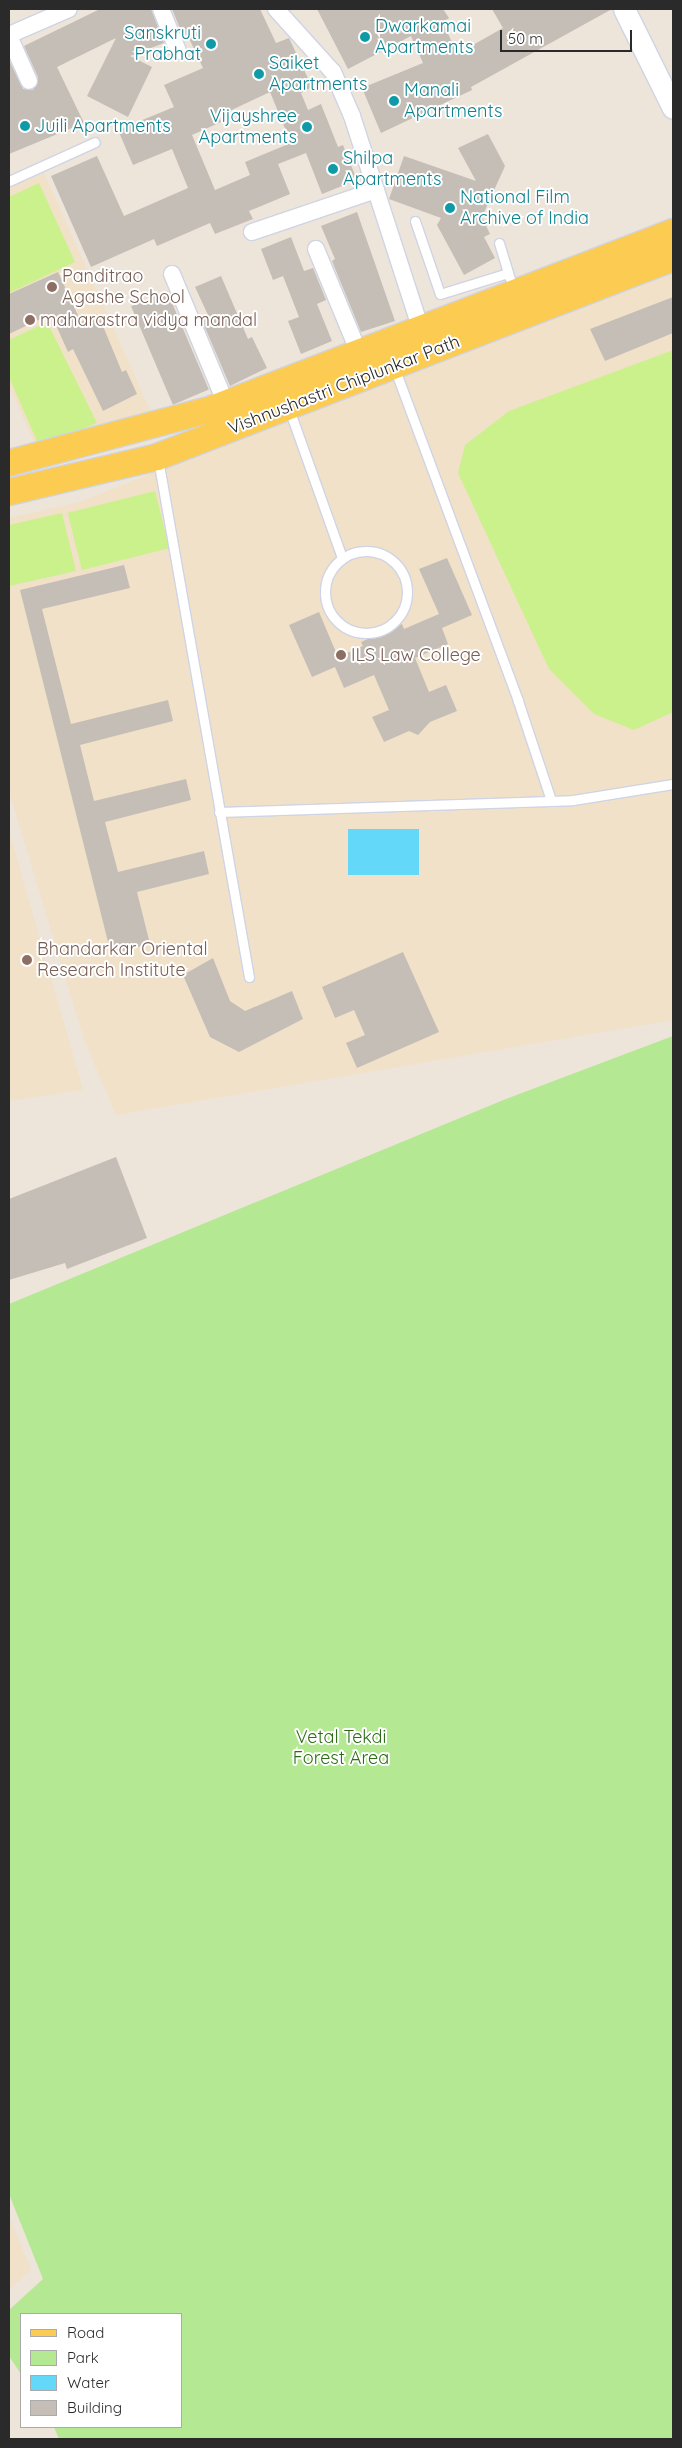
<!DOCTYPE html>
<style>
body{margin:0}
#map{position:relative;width:682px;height:2448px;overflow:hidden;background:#ede4da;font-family:Quicksand,sans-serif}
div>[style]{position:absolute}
.education>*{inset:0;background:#f0e1c8}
.green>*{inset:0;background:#b4e892}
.pitch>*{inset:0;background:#cbf18d;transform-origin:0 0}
.water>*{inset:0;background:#64d8f8;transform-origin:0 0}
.building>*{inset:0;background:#c5beb7;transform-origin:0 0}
.roads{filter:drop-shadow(1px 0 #cfd4e4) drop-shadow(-1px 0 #cfd4e4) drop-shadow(0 1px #cfd4e4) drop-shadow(0 -1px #cfd4e4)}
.service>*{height:9px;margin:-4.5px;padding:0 4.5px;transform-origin:4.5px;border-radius:4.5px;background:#fff}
.service>.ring{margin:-4.5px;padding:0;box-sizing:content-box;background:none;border:9px solid #fff;border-radius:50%}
.minor>*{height:16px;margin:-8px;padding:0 8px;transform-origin:8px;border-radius:8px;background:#fff}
.tertiary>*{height:21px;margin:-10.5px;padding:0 10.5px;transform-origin:10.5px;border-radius:10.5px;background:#fff}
.primary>*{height:26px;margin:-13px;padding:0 13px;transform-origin:13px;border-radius:13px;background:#fccb51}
.dots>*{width:14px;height:14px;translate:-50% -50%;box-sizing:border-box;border:2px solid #fff;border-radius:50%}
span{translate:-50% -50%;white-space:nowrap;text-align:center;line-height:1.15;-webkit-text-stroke:4px #fff;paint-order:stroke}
.culture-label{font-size:18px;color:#0d838f}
.left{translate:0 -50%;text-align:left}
.right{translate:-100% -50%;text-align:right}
.education-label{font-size:18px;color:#785e54}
.street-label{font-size:18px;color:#2a2a2a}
.park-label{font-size:18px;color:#2b6c14}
.frame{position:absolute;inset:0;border:10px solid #2a2a2a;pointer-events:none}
.legend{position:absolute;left:20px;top:2313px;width:162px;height:115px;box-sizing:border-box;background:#fff;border:1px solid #aaa;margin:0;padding:6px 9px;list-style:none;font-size:15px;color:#2a2a2a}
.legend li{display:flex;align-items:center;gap:10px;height:25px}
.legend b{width:25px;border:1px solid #aaa}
.scale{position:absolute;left:500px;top:30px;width:132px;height:22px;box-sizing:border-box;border:2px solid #2a2a2a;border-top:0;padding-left:6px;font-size:15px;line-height:18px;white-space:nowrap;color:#2a2a2a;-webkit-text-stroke:4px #fff;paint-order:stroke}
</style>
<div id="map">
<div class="education">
<div style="clip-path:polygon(44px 173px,156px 424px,39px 453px,9px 386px,9px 188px)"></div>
<div style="clip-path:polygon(673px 264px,673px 1020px,116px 1115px,84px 1039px,9px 791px,9px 518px,80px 502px)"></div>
<div style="clip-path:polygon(9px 831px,83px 1090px,9px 1101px)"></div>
<div style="clip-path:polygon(9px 2216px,31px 2270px,9px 2289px)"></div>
</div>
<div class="green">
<div style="clip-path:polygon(673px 1036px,673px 2439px,59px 2439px,54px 2427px,181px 2427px,181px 2314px,21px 2314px,21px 2374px,9px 2356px,9px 2310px,43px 2279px,9px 2194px,9px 1304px,506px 1099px)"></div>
</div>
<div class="pitch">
<div style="clip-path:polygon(39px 183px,75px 262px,9px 293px,9px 197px)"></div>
<div style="clip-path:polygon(47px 322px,97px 423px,39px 446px,9px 377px,9px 340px)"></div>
<div style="clip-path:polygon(673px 350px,673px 712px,634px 730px,594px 714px,549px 669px,458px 473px,465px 445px,509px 411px)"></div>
<div style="left:155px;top:491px;width:59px;height:90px;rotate:76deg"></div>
<div style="clip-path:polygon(62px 513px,76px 571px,9px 586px,9px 525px)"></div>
</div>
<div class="water">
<div style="left:348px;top:829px;width:71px;height:46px"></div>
</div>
<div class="building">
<div style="clip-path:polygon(100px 9px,151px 9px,164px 43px,130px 56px,152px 67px,128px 117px,87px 96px,116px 38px,57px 67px,84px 123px,9px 154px,9px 60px,23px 89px,33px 90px,38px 77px,24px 46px)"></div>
<div style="clip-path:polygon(evenodd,172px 9px,260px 9px,276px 43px,289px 38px,312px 87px,301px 93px,308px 110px,321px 104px,338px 147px,343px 145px,357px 180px,322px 194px,306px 153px,278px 164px,290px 194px,249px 211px,253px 219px,215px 234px,210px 223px,157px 246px,154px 239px,91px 267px,51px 176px,97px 156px,124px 216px,188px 188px,172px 149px,133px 165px,118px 130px,174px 107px,164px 85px,203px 68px,187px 34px,183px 36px,172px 9px,270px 92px,291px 143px,245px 162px,250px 175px,215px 190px,192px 135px,221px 122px,219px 116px,270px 92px)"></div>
<div style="clip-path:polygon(317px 9px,443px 9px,449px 18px,443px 22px,457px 54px,503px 28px,492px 9px,612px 9px,471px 87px,472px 90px,381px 133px,362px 88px,423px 63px,411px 36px,348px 69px)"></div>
<div style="clip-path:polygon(488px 134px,505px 166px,482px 217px,490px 234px,484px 237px,495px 258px,464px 275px,437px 225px,441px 218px,389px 199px,404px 156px,476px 181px,458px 148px)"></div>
<div style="clip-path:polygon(357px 212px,395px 321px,361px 332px,332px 261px,335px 259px,321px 226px)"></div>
<div style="clip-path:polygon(291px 237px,304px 271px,313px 268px,326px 300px,317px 304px,332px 341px,301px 354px,288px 321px,299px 317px,283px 276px,273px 280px,261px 249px)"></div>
<div style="clip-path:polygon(58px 272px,81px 322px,98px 314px,122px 372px,126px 370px,137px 394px,103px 411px,73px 349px,68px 352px,51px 314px,9px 334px,9px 294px)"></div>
<div style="clip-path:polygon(221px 276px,248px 339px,252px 337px,267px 368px,230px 386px,201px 318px,208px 315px,195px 287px)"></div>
<div style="left:167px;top:291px;width:107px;height:39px;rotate:67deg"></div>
<div style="clip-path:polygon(673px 297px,673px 333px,605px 361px,590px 329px)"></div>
<div style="clip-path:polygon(447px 558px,472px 615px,442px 628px,448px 644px,415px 658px,429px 692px,446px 685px,457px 711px,430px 722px,418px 735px,409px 731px,384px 742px,372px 717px,389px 710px,374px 675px,344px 688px,335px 667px,312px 677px,289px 625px,319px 612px,338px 657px,363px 646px,361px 642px,402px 624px,404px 629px,439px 614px,419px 569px)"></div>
<div style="clip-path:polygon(124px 565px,130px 588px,42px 609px,71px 724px,168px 700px,173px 721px,80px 745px,94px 801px,186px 779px,191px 800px,105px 822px,118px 872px,204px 851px,209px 874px,137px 892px,150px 944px,111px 954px,20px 590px)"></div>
<div style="clip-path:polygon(403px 952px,439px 1032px,357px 1068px,346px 1043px,365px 1035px,354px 1010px,335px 1018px,322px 987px)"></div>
<div style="clip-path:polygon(213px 958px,230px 1001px,245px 1011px,292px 991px,303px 1019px,239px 1052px,210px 1037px,183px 975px)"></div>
<div style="clip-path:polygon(116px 1157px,147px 1238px,67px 1269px,65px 1263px,9px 1280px,9px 1199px)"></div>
</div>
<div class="roads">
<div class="service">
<div style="left:9px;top:181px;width:94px;rotate:-24.4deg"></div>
<div style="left:415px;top:221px;width:77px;rotate:71.1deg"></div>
<div style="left:440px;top:294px;width:71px;rotate:-17.2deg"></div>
<div style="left:499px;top:243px;width:37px;rotate:73deg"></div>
<div style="left:394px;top:367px;width:356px;rotate:69.6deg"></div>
<div style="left:518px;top:701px;width:104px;rotate:71.6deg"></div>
<div style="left:289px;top:409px;width:158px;rotate:70.4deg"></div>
<div style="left:158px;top:459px;width:526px;rotate:80.04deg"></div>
<div class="ring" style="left:325px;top:551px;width:73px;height:73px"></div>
<div style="left:219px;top:812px;width:354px;rotate:-1.9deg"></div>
<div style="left:573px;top:800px;width:101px;rotate:-9.1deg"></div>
</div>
<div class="minor">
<div style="left:161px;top:9px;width:45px;rotate:68deg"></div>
<div style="left:276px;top:9px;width:85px;rotate:47.9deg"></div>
<div style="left:333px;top:72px;width:48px;rotate:66.6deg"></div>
<div style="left:352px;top:116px;width:224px;rotate:72.1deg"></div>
<div style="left:9px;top:35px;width:65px;rotate:-23.4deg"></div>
<div style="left:9px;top:36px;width:49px;rotate:66deg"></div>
<div style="left:252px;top:232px;width:131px;rotate:-18.7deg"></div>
<div style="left:316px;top:249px;width:113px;rotate:67.5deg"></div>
<div style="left:172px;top:274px;width:141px;rotate:67.4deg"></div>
</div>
<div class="tertiary">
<div style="left:624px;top:9px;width:110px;rotate:63.7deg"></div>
</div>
<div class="primary">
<div style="left:9px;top:463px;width:210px;rotate:-14.9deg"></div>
<div style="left:212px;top:409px;width:494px;rotate:-21deg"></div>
<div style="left:9px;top:492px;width:152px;rotate:-13.3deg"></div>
<div style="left:157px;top:457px;width:553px;rotate:-21.09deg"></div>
</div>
</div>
<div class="dots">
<div style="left:365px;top:37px;background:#0f9aa8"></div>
<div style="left:211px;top:44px;background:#0f9aa8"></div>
<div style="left:259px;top:74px;background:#0f9aa8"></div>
<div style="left:394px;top:101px;background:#0f9aa8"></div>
<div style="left:25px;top:126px;background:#0f9aa8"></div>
<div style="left:307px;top:127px;background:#0f9aa8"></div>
<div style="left:333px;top:169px;background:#0f9aa8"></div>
<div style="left:450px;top:208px;background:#0f9aa8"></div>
<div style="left:52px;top:287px;background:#8d6e63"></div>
<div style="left:30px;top:320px;background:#8d6e63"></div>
<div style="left:341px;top:655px;background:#8d6e63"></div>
<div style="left:27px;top:960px;background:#8d6e63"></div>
</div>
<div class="culture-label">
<span class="left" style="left:375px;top:37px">Dwarkamai<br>Apartments</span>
<span class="right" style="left:201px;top:44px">Sanskruti<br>Prabhat</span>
<span class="left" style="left:269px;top:74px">Saiket<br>Apartments</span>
<span class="left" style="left:404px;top:101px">Manali<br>Apartments</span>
<span class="right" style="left:297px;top:127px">Vijayshree<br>Apartments</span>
<span class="left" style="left:35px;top:126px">Juili Apartments</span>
<span class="left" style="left:343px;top:169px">Shilpa<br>Apartments</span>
<span class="left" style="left:460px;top:208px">National Film<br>Archive of India</span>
</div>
<div class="education-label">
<span class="left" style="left:62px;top:287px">Panditrao<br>Agashe School</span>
<span class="left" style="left:40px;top:320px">maharastra vidya mandal</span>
<span class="left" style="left:351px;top:655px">ILS Law College</span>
<span class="left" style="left:37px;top:960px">Bhandarkar Oriental<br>Research Institute</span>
</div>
<div class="street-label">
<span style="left:344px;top:385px;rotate:-21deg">Vishnushastri Chiplunkar Path</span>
</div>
<div class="park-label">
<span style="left:341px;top:1748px">Vetal Tekdi<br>Forest Area</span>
</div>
<div class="frame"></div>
<ul class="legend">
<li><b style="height:6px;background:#fccb51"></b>Road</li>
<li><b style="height:14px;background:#b4e892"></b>Park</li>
<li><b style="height:14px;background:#64d8f8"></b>Water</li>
<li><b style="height:14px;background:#c5beb7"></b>Building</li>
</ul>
<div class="scale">50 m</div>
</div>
